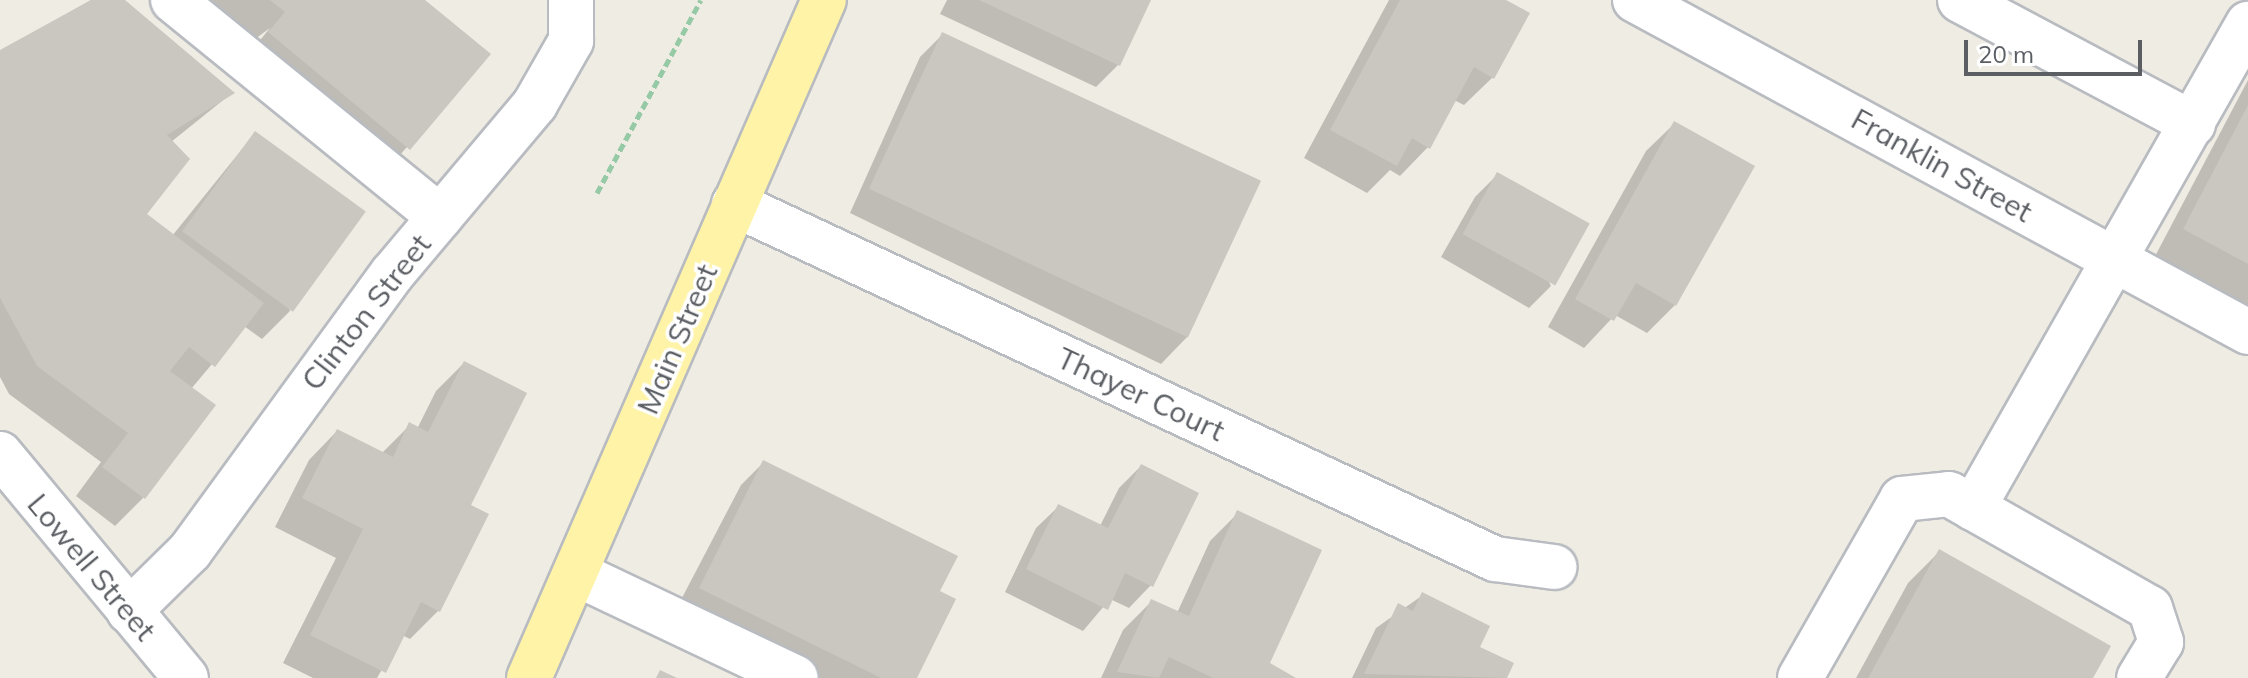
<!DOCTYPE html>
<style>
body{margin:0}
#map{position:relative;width:2248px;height:678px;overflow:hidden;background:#efece3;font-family:Mulish,sans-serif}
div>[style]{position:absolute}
.shadow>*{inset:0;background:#0003}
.building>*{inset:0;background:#cac6c0;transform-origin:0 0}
.path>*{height:5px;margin-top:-2.5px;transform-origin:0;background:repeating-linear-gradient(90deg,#96c9a6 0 8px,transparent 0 12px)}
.roads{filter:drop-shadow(2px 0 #b8bbc0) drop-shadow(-2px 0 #b8bbc0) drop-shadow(0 2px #b8bbc0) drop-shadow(0 -2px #b8bbc0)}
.minor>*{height:44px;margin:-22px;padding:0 22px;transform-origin:22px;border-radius:22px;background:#fff}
.major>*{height:44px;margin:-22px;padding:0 22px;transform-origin:22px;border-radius:22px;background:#fff3a7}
span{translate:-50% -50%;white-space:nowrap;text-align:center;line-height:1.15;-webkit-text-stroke:7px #fff;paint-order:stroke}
.street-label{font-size:30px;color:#5b5f64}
.scale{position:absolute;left:1964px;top:40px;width:178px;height:36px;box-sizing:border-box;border:4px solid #5b5f64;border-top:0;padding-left:10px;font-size:24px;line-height:28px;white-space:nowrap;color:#5b5f64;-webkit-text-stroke:6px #fff;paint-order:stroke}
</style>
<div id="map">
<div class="shadow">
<div style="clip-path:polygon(91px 0,122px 0,232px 93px,171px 142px,144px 215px,172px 236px,255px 133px,290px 311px,262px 339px,244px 326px,191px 389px,143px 498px,115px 526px,76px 496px,101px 462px,9px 394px,0 377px,0 52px)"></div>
<div style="clip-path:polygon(208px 0,422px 0,488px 54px,386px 171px,247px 56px,270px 28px,255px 39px)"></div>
<div style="clip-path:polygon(947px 0,1149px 0,1118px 65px,1096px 87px,940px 14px)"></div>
<div style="clip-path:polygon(1389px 0,1501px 0,1493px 77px,1464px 105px,1454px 100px,1428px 147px,1400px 176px,1390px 170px,1367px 193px,1304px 158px)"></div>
<div style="clip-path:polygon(942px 35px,1189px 335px,1161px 364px,850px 213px,920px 57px)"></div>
<div style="clip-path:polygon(2248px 80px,2248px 311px,2153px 260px)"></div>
<div style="clip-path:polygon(1675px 123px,1675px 305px,1647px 333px,1615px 315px,1584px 348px,1548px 327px,1646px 151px)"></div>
<div style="clip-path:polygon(1498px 174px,1551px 286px,1529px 308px,1441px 257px,1475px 197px)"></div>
<div style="clip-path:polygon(464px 363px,468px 506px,438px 611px,410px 639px,402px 635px,377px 678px,313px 678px,283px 663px,336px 558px,275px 527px,309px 460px,337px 431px,381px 454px,410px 425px,417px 429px,436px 391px)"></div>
<div style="clip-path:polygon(763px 463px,914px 678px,796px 678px,672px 617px,741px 485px)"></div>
<div style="clip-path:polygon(1141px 466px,1151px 585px,1129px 608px,1110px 599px,1083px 631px,1005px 592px,1036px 528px,1059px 506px,1100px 526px,1119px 488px)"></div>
<div style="clip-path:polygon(1238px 513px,1267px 664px,1293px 678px,1101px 678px,1123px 630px,1151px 602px,1177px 613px,1210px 541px)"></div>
<div style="clip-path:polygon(1939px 552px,2091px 678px,1856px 678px,1908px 583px)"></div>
<div style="clip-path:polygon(1423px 595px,1477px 648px,1511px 664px,1505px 678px,1352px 678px,1376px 628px)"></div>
</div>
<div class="building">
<div style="clip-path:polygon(91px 0,125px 0,235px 93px,167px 135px,190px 159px,147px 214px,264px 303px,215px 367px,189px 347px,170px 371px,216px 405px,145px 499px,102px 467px,128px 433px,37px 366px,0 298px,0 50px)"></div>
<div style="clip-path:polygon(270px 0,425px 0,491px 54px,410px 150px,268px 32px,285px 12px)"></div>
<div style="clip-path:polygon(979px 0,1151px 0,1120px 66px)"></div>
<div style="clip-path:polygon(1400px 0,1506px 0,1530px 13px,1494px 79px,1474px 67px,1430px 149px,1412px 138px,1397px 166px,1330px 130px)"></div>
<div style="left:942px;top:32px;width:352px;height:173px;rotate:25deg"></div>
<div style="clip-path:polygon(2248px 105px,2248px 264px,2183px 229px)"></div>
<div style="clip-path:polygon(1674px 121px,1755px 166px,1676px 306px,1636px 283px,1614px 321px,1575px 299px)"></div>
<div style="left:255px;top:131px;width:137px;height:124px;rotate:36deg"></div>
<div style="left:1497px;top:172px;width:106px;height:71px;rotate:29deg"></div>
<div style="clip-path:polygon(464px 361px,527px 393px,471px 505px,489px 514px,440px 612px,421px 602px,386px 673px,310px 635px,363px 529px,302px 498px,337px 429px,393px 457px,409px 422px,428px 432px)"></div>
<div style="clip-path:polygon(763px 460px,958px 556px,940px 591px,956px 599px,917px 678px,881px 678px,699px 588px)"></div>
<div style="clip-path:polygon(1141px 464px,1199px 493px,1153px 587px,1125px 573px,1108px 610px,1026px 569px,1058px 504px,1108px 528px)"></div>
<div style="clip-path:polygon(1237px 510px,1322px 550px,1270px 663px,1296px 678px,1213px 678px,1169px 657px,1159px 678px,1117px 672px,1151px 599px,1189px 616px)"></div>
<div style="clip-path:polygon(1939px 549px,2111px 646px,2093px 678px,1868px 678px)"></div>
<div style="clip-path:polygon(1422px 592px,1490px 626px,1480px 647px,1514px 663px,1507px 678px,1364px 674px,1398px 603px,1413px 611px)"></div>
<div style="clip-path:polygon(660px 670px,677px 678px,656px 678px)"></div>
</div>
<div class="path">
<div style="left:597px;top:193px;width:219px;rotate:-61.7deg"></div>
</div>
<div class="roads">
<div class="minor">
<div style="left:173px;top:0;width:344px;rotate:39.1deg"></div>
<div style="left:1635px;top:0;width:697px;rotate:28.44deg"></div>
<div style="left:1960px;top:0;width:264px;rotate:28deg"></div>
<div style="left:734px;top:204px;width:840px;rotate:25.01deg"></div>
<div style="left:1495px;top:559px;width:60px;rotate:7.7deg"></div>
<div style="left:0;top:454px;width:291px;rotate:50.3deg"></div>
<div style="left:1973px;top:508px;width:557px;rotate:-60.4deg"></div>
<div style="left:577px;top:574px;width:242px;rotate:25.4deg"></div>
<div style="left:129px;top:611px;width:86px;rotate:-44.5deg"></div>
<div style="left:190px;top:551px;width:343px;rotate:-53.9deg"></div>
<div style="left:392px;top:274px;width:222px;rotate:-49.9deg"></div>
<div style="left:535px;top:104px;width:73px;rotate:-60.3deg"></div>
<div style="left:571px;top:41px;width:41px;rotate:-90deg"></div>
<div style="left:1800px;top:678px;width:206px;rotate:-60.3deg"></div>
<div style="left:1902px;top:499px;width:47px;rotate:-6.1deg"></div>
<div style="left:1949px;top:494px;width:231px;rotate:29.6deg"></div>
<div style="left:2150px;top:608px;width:36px;rotate:72deg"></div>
<div style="left:2161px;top:642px;width:42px;rotate:121.4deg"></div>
</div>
<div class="major">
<div style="left:529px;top:678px;width:739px;rotate:-66.49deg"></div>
</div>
</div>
<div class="street-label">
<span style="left:1942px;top:165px;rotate:29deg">Franklin Street</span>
<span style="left:366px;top:312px;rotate:-52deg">Clinton Street</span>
<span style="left:677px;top:339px;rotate:-67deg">Main Street</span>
<span style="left:1141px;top:394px;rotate:25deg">Thayer Court</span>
<span style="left:92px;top:567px;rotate:50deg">Lowell Street</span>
</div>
<div class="scale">20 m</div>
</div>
